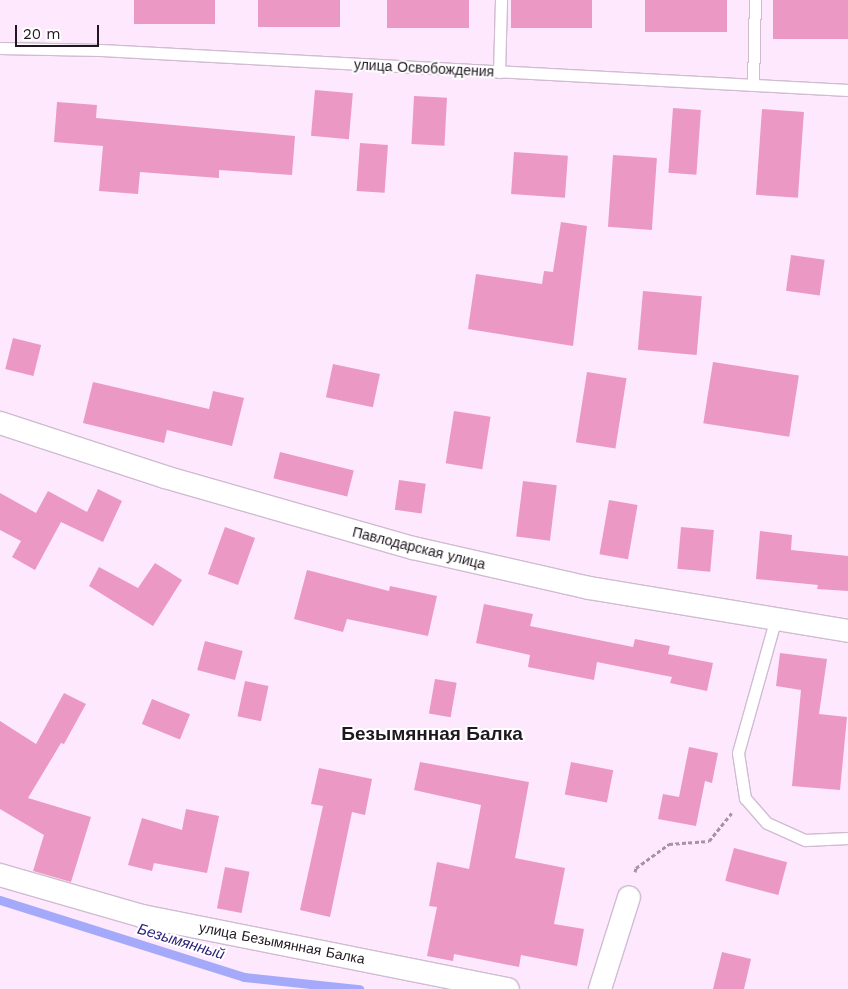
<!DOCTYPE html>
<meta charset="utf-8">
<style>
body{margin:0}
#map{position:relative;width:848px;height:989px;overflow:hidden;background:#fde8fe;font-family:"Work Sans",sans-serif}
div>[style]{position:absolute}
.stream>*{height:9px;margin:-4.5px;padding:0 4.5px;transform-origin:4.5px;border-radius:4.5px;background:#a4aaf9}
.building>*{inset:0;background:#eb98c4;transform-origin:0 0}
.path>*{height:3px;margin-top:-1.5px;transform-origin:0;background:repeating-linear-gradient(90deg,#a494a5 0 4px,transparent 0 6.5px)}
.roads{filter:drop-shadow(1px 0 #d0bcd1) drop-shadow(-1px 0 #d0bcd1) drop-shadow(0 1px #d0bcd1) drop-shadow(0 -1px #d0bcd1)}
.service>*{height:11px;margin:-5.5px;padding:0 5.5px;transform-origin:5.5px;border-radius:5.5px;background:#fff}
.minor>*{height:22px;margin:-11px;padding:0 11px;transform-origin:11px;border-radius:11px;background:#fff}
span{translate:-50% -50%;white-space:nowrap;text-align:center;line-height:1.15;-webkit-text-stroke:4px #fff;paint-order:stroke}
.street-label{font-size:14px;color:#201820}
.water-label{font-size:15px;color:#2c227a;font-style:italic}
.district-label{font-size:19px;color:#201820;font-weight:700}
.scale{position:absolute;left:15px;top:25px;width:84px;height:22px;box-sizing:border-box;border:2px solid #201820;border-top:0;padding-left:6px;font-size:15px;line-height:18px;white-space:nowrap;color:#201820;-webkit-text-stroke:4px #fff;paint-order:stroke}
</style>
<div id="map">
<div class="stream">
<div style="left:0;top:900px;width:256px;rotate:17.5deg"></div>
<div style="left:244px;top:977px;width:116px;rotate:6deg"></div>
</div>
<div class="building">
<div style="left:134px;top:0;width:81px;height:24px"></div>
<div style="left:258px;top:0;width:82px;height:27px"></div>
<div style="left:387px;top:0;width:82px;height:28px"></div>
<div style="left:511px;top:0;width:81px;height:28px"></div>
<div style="left:645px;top:0;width:82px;height:32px"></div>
<div style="left:773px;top:0;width:75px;height:39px"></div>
<div style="left:315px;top:90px;width:38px;height:46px;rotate:5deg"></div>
<div style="left:414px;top:96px;width:33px;height:48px;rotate:3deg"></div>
<div style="clip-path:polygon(57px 102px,97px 105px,96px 118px,295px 136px,292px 175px,219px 170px,219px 178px,140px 172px,138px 194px,99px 191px,103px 146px,54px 142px)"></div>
<div style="left:673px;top:108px;width:28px;height:65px;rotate:4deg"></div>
<div style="left:762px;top:109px;width:42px;height:86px;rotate:4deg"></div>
<div style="left:360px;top:143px;width:28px;height:48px;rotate:4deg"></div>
<div style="left:514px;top:152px;width:54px;height:42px;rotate:4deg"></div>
<div style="left:613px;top:155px;width:44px;height:72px;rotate:4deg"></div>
<div style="clip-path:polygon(561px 222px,587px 226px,573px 346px,468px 329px,476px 274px,542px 284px,544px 271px,553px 272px)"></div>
<div style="left:791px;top:255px;width:34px;height:36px;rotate:8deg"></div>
<div style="left:643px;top:291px;width:59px;height:59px;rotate:5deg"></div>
<div style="left:13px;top:338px;width:29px;height:32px;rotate:14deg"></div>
<div style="left:713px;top:362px;width:87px;height:62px;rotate:9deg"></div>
<div style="left:333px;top:364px;width:48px;height:34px;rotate:12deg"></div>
<div style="left:587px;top:372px;width:40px;height:71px;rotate:9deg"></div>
<div style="clip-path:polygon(93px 382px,209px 409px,213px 391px,244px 398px,232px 446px,167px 430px,164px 443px,83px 423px)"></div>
<div style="left:454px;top:411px;width:37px;height:53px;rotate:9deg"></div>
<div style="left:280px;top:452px;width:76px;height:27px;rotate:14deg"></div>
<div style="left:399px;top:480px;width:27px;height:30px;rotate:8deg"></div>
<div style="left:523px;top:481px;width:34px;height:56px;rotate:7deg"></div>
<div style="clip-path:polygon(98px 489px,122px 501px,103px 542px,61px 522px,35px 570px,12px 557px,21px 541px,0 530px,0 493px,36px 513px,48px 491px,87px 512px)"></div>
<div style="left:609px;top:500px;width:29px;height:55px;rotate:10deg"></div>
<div style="left:225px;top:527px;width:32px;height:50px;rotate:20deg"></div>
<div style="left:681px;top:527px;width:33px;height:42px;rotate:5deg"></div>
<div style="clip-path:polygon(760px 531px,792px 535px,791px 550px,848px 556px,848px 591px,817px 589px,818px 585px,756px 579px)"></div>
<div style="clip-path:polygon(155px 563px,182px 580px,153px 626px,89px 586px,99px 567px,138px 588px)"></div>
<div style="clip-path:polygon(307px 570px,389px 591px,390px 586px,437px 596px,428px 636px,347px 619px,343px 632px,294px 619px)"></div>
<div style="clip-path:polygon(484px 604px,533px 614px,530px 626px,633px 647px,635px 639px,670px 646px,668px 654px,713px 663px,707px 691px,670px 683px,672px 677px,597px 662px,594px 680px,528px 667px,530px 655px,476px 643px)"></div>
<div style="left:205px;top:641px;width:39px;height:30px;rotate:15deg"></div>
<div style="clip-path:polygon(780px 653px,827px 659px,819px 714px,847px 717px,840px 790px,792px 786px,801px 690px,776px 686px)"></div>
<div style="left:435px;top:679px;width:22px;height:35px;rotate:10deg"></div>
<div style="left:245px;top:681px;width:24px;height:36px;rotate:12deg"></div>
<div style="clip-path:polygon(64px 693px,86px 704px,64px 744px,61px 743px,28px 798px,91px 817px,71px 882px,33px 871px,44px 835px,0 809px,0 721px,36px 744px)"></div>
<div style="left:152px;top:699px;width:41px;height:27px;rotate:22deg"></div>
<div style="clip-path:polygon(689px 747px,718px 753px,712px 783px,705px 781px,696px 826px,658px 819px,663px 794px,679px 797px)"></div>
<div style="clip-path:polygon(420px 762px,529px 782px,515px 858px,565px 868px,554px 924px,584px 929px,577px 966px,521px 955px,519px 967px,454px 954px,453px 961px,427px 956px,437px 907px,429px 906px,437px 862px,469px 869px,481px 805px,414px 790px)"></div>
<div style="left:571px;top:762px;width:43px;height:33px;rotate:11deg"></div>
<div style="clip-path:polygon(319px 768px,372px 779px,365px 815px,352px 812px,330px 917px,300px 910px,323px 806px,311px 804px)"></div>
<div style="clip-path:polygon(186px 809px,219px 816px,207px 873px,154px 863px,152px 871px,128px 865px,142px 818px,182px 830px)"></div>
<div style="left:734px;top:848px;width:55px;height:34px;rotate:15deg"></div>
<div style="left:225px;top:867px;width:25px;height:42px;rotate:11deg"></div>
<div style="clip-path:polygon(722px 952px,751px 959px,744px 989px,713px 989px)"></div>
</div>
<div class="path">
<div style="left:635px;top:872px;width:4px;rotate:-76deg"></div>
<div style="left:636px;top:868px;width:41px;rotate:-36deg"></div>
<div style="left:669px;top:844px;width:40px;rotate:-4.3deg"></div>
<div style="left:709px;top:841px;width:36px;rotate:-51deg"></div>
</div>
<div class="roads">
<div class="service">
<div style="left:0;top:48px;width:101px;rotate:1.1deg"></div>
<div style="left:101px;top:50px;width:748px;rotate:3.07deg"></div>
<div style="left:499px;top:72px;width:72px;rotate:-88.4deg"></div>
<div style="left:753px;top:85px;width:85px;rotate:-88.7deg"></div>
<div style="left:775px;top:621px;width:137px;rotate:105.7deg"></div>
<div style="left:738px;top:753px;width:46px;rotate:81.2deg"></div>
<div style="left:745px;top:798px;width:33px;rotate:49deg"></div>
<div style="left:767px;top:823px;width:42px;rotate:24.1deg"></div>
<div style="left:805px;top:840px;width:43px;rotate:-2.7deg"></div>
</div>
<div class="minor">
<div style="left:0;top:423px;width:174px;rotate:18.1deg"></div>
<div style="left:165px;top:477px;width:258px;rotate:16deg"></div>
<div style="left:413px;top:548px;width:180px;rotate:12.8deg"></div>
<div style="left:589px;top:588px;width:263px;rotate:9.4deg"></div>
<div style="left:0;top:875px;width:148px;rotate:16.1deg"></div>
<div style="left:142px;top:916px;width:373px;rotate:11.3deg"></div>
<div style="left:600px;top:989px;width:96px;rotate:-72.5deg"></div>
</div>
</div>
<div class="street-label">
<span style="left:424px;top:68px;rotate:3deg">улица Освобождения</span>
<span style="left:419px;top:548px;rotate:14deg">Павлодарская улица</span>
<span style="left:282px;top:943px;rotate:11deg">улица Безымянная Балка</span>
</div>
<div class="water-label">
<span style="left:181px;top:942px;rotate:17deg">Безымянный</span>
</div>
<div class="district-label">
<span style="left:432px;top:734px">Безымянная Балка</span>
</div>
<div class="scale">20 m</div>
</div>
